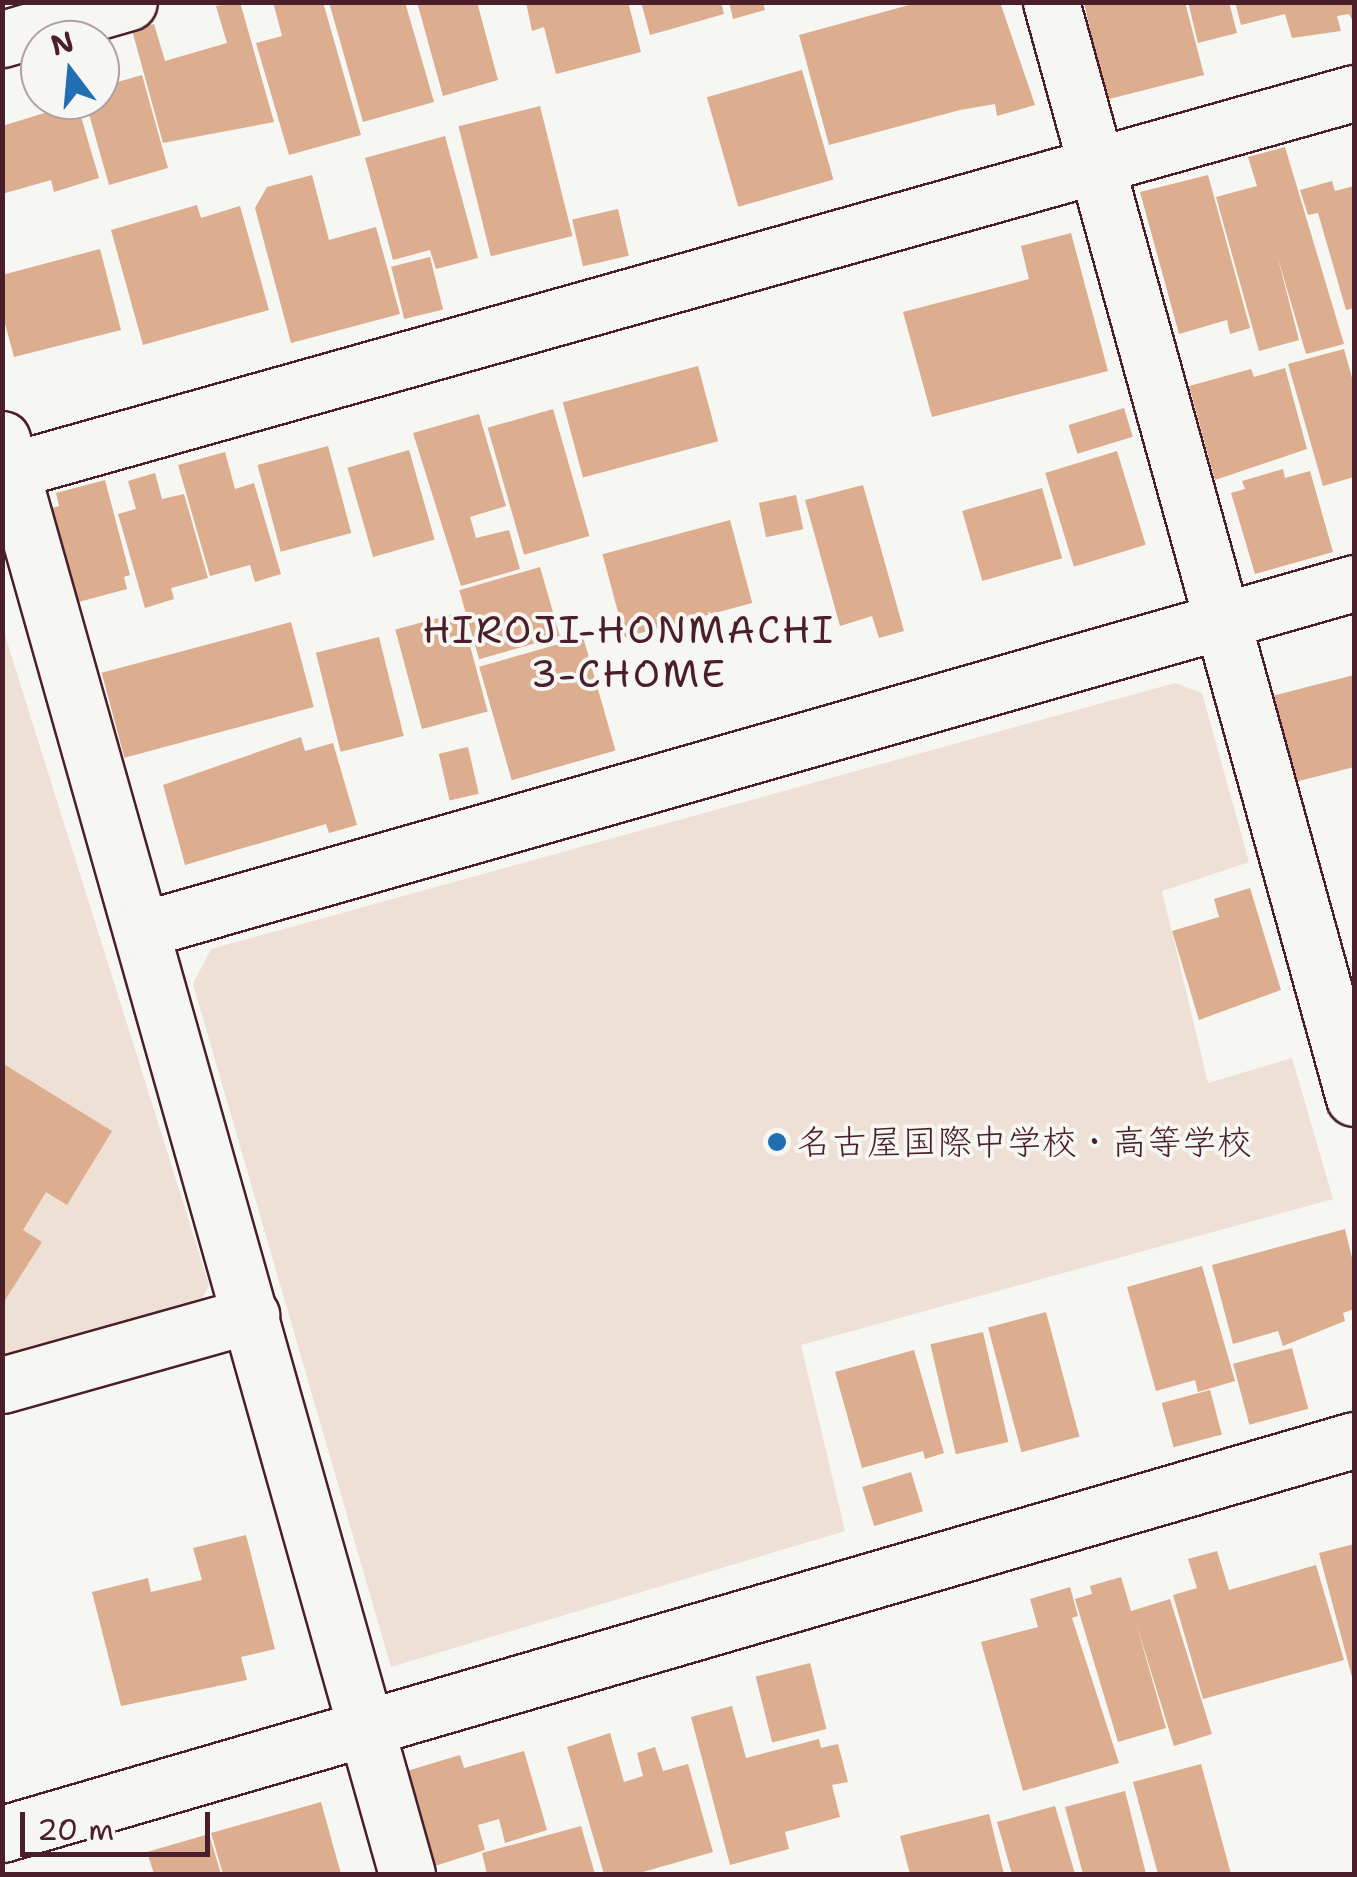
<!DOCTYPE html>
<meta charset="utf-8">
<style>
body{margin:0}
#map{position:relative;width:1357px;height:1877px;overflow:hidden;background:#f6f6f2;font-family:"Shantell Sans","Klee One",sans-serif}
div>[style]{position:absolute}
.built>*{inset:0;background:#eee0d4}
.building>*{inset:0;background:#dcad8e;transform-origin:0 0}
.roads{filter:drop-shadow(2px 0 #4a1f2b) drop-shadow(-2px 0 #4a1f2b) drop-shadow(0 2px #4a1f2b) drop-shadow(0 -2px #4a1f2b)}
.street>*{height:55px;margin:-27.5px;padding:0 27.5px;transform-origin:27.5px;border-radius:27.5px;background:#f6f6f2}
.secondary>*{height:55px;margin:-27.5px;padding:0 27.5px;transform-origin:27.5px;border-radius:27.5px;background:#f6f6f2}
.dots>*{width:28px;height:28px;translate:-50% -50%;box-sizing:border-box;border:5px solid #f6f6f2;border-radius:50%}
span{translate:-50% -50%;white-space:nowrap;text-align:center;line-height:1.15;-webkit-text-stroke:8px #f6f6f2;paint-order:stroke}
.poi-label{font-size:35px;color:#4a1f2b}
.left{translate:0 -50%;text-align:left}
.neighbourhood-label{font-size:38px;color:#4a1f2b;letter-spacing:2.5px}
.frame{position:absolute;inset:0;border:5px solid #4a1f2b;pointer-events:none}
.north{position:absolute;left:20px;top:20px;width:100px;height:100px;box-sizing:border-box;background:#f6f6f2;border:2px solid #b1a0a2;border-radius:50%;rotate:344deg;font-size:28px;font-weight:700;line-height:40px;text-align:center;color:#4a1f2b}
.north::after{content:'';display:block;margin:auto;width:35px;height:45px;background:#1f6fb2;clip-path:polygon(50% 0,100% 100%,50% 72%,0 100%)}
.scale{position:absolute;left:20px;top:1812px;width:190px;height:45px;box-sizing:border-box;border:5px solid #4a1f2b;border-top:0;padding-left:12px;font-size:30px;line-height:35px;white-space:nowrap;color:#4a1f2b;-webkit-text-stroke:8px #f6f6f2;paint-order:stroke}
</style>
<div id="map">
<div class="built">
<div style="clip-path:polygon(2px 626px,209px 1285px,197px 1309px,2px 1363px)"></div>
<div style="clip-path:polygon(1175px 683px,1202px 693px,1249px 862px,1162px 891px,1208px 1083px,1292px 1058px,1333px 1199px,801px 1345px,845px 1531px,391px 1667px,193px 984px,211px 949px)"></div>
</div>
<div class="building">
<div style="clip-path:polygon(240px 2px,274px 122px,163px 143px,132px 30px,154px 24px,165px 61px,227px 43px,216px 6px)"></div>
<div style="clip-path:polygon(273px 2px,323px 2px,361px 135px,289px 155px,256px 43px,282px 36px)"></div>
<div style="clip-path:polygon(329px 2px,405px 2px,434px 102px,363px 122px)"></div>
<div style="clip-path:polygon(417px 2px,477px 2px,498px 80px,443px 96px)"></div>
<div style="clip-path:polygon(526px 2px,628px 2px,641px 52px,556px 74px,544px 27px,532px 31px)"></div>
<div style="clip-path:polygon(641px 2px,721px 2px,724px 14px,650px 35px)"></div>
<div style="clip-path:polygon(729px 2px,763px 2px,765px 10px,733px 19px)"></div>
<div style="clip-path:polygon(920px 2px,1000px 2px,1035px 105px,997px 116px,995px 104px,960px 110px,829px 145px,799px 35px)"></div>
<div style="clip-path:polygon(1084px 2px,1185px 2px,1204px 75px,1105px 100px)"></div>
<div style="clip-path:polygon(1188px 2px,1229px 2px,1237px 33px,1198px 43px)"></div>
<div style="clip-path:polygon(1235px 2px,1354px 2px,1354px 23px,1349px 14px,1337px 16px,1341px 31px,1292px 38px,1285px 14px,1241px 25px)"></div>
<div style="left:802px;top:70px;width:114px;height:99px;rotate:74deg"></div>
<div style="clip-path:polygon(142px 75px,168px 168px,109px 185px,85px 100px,100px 100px,100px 87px)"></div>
<div style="clip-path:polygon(77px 103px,99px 178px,54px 192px,51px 180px,2px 194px,2px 126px)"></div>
<div style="left:540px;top:106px;width:134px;height:84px;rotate:76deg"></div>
<div style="clip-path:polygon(445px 136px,478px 258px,436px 269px,430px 250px,393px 260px,365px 158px)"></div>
<div style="clip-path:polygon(1285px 147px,1344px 344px,1306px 354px,1277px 255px,1299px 340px,1259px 351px,1216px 197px,1257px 186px,1248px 157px)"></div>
<div style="clip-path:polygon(312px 175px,329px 240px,376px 227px,400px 314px,291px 343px,255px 208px,267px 187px)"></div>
<div style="clip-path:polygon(1208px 175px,1250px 328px,1230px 334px,1227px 320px,1179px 334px,1140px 192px)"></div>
<div style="clip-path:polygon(1332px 181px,1335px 191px,1354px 186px,1354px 308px,1346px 310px,1318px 213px,1308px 215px,1300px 190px)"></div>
<div style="clip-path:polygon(197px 205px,201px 218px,240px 206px,269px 310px,143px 345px,111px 230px)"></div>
<div style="left:618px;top:209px;width:48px;height:47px;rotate:77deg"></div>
<div style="clip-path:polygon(1071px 233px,1108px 371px,932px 417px,903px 312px,1029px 279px,1021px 246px)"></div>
<div style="clip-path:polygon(100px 249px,121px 330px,14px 357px,2px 312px,2px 275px)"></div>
<div style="left:430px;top:257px;width:54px;height:40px;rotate:76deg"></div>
<div style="clip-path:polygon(1344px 349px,1354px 385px,1354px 477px,1323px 486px,1288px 364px)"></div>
<div style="left:698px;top:366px;width:78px;height:140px;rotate:75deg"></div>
<div style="clip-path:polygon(1285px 368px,1307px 449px,1215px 480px,1189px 386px,1251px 369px,1254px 377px)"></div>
<div style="left:1124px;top:408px;width:30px;height:58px;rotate:73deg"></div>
<div style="left:553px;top:409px;width:132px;height:68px;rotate:74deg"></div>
<div style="clip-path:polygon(479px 414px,506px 506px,470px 517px,476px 538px,509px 530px,520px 569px,461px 586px,413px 433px)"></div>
<div style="left:328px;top:446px;width:90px;height:73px;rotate:75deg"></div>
<div style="left:409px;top:450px;width:93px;height:64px;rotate:74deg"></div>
<div style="left:1117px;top:451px;width:98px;height:75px;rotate:73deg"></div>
<div style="clip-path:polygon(225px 452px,235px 489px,254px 483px,281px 574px,255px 582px,250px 565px,210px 576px,178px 465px)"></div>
<div style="clip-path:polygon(1283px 469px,1285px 478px,1310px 471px,1333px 552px,1255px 574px,1231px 493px,1245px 489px,1242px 481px)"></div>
<div style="clip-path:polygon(155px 473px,162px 499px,184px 494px,208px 578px,171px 588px,174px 599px,145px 608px,118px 514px,136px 509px,128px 481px)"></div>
<div style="clip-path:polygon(105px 480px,130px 575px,124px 577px,127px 589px,75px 603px,48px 509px,59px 506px,56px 493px)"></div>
<div style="clip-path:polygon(863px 485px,904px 631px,879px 638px,872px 616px,840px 626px,805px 500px)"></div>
<div style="left:1042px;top:488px;width:73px;height:83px;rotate:74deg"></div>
<div style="left:796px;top:495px;width:35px;height:38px;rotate:78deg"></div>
<div style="left:730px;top:520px;width:86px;height:132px;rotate:75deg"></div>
<div style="left:540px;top:567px;width:72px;height:84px;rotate:74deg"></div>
<div style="left:461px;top:612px;width:103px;height:68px;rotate:75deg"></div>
<div style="left:291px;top:622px;width:88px;height:196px;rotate:75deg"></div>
<div style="left:379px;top:637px;width:102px;height:65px;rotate:76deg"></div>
<div style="left:583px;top:637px;width:118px;height:108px;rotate:74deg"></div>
<div style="clip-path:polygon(1354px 675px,1354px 767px,1295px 782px,1272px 696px)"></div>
<div style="clip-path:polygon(301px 737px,305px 751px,333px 743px,357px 825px,329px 833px,326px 824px,185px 865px,163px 785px)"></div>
<div style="left:468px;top:747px;width:48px;height:30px;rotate:77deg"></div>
<div style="clip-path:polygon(1250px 888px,1281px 990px,1199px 1020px,1172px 931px,1219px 917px,1214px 899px)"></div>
<div style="clip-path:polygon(2px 1063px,112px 1131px,67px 1205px,46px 1192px,23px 1230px,42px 1242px,2px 1305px)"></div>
<div style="clip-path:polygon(1345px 1229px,1354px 1266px,1354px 1309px,1343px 1313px,1345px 1321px,1283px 1346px,1278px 1331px,1233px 1344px,1212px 1265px)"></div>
<div style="clip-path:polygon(1202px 1266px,1235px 1381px,1198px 1392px,1195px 1380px,1156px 1391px,1127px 1287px)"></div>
<div style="left:1046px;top:1312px;width:129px;height:60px;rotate:75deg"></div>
<div style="left:983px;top:1332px;width:113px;height:54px;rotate:77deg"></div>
<div style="left:1292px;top:1348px;width:63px;height:61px;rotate:75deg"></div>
<div style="clip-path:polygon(914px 1350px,944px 1453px,925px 1459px,923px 1451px,862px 1468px,835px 1372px)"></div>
<div style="left:1210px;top:1390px;width:46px;height:50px;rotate:75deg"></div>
<div style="left:911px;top:1472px;width:41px;height:51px;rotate:73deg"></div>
<div style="clip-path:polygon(246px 1535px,275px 1649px,241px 1657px,247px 1680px,121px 1706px,92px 1592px,148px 1578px,151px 1592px,202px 1580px,193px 1548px)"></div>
<div style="clip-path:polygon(1354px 1544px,1354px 1681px,1353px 1681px,1319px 1553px)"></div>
<div style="clip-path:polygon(1217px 1551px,1229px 1590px,1316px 1565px,1344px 1660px,1203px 1699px,1173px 1595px,1197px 1588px,1188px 1559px)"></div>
<div style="clip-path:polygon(1121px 1577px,1131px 1611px,1170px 1599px,1212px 1734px,1174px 1746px,1136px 1623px,1166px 1728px,1118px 1742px,1075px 1599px,1092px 1594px,1090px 1586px)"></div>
<div style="clip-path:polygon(1070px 1587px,1078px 1616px,1072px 1618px,1119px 1763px,1023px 1791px,981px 1642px,1038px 1627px,1030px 1599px)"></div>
<div style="left:810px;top:1663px;width:68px;height:56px;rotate:76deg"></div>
<div style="clip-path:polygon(732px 1706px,746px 1758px,819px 1739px,821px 1748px,838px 1744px,848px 1782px,832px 1785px,840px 1817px,785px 1832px,789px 1849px,730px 1865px,691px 1717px)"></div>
<div style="clip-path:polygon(610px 1733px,624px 1782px,643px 1776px,637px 1753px,655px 1747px,663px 1771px,688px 1764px,713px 1852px,636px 1874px,604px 1874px,567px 1747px)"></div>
<div style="clip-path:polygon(524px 1751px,547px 1830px,505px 1843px,499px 1819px,478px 1825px,485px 1850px,435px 1866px,407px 1771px,460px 1755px,464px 1768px)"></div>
<div style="clip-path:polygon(1201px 1764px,1231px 1874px,1158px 1874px,1133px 1782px)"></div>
<div style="clip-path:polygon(1125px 1791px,1146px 1874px,1083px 1874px,1065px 1807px)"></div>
<div style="clip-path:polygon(321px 1802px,341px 1874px,223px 1874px,211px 1833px)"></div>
<div style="clip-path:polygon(1055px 1806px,1075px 1874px,1012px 1874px,997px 1822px)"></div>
<div style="clip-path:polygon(989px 1814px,1004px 1874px,910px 1874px,900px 1836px)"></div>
<div style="clip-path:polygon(581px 1826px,595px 1874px,487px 1874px,482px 1853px)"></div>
<div style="clip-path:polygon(209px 1834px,221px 1874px,154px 1874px,147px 1852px)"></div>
</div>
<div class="roads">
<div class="street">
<div style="left:1051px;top:2px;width:1137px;rotate:74.55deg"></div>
<div style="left:2px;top:39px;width:132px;rotate:-16.2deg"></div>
<div style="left:2px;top:439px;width:1491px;rotate:74.24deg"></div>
<div style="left:2px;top:473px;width:1404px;rotate:-15.7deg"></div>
<div style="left:141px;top:930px;width:1262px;rotate:-15.96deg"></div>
<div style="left:2px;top:1385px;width:259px;rotate:-15.7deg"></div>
</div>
<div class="secondary">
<div style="left:2px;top:1834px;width:1408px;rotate:-16.25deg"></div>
</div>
</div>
<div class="dots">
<div style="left:777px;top:1142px;background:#1f6fb2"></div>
</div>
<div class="poi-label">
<span class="left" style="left:797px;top:1142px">名古屋国際中学校・高等学校</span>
</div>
<div class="neighbourhood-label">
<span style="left:629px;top:652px">HIROJI-HONMACHI<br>3-CHOME</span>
</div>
<div class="frame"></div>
<div class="north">N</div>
<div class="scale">20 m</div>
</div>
